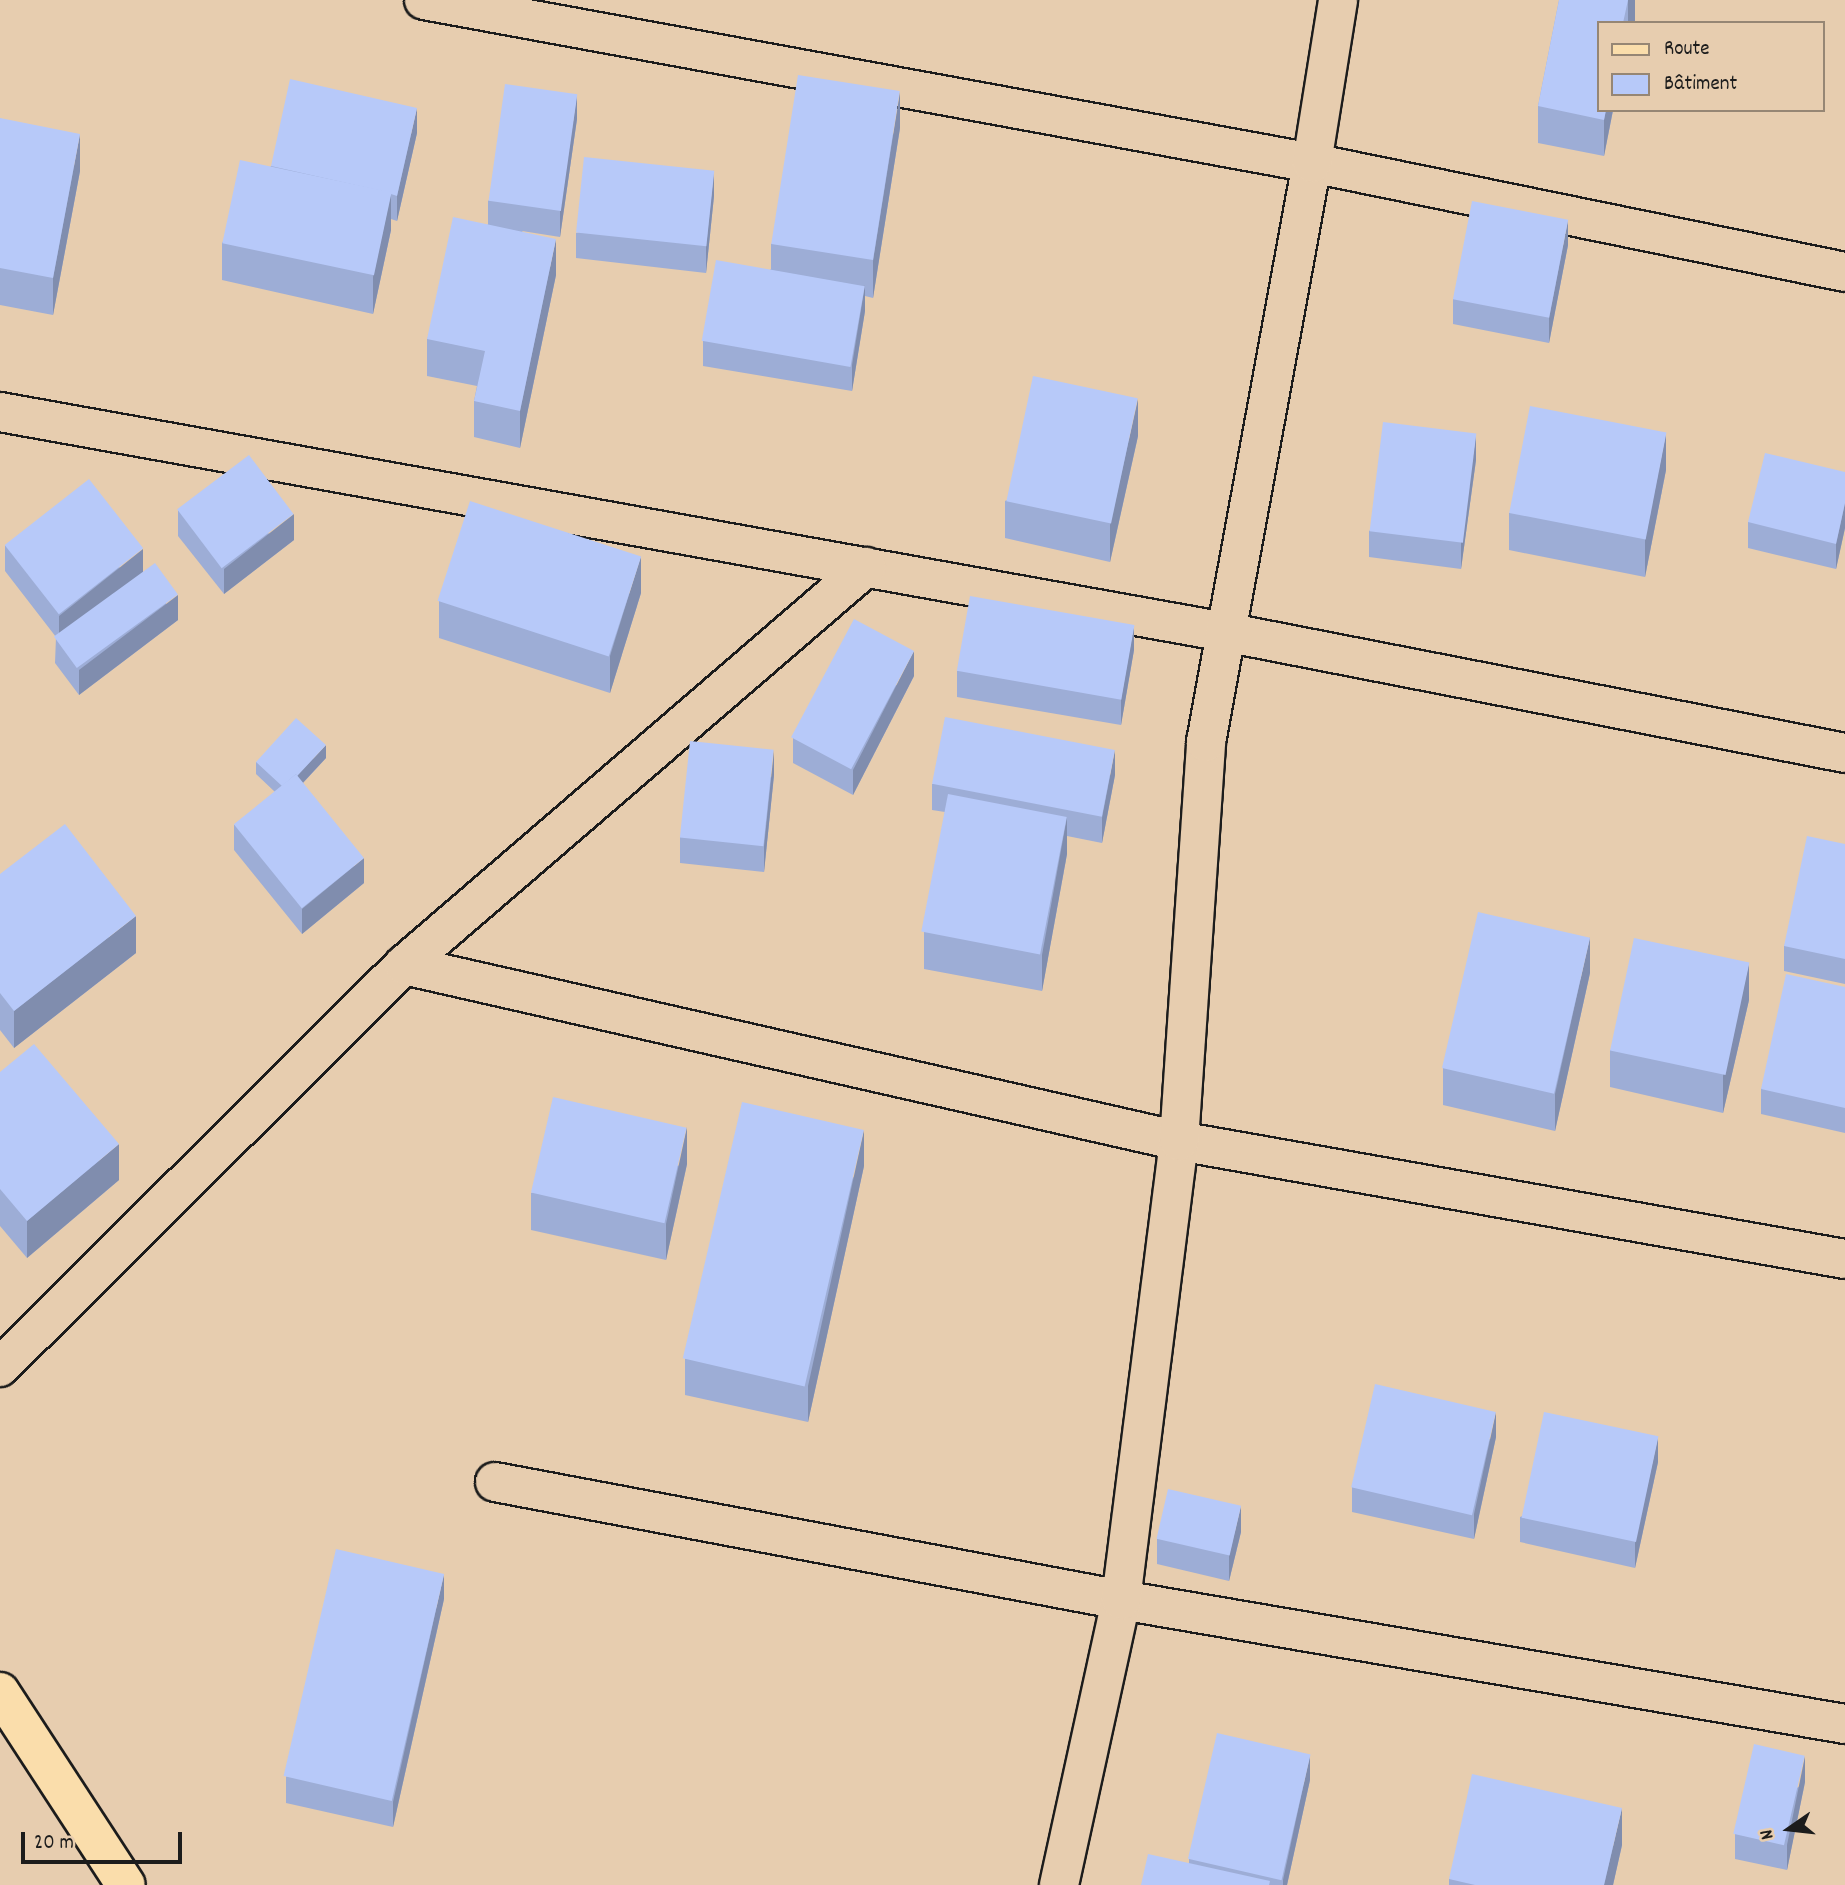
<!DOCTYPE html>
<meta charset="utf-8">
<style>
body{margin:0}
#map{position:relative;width:1845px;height:1885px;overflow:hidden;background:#e7cdaf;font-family:Dekko,sans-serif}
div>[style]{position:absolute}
.roads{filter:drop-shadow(2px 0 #1c1c1c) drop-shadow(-2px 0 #1c1c1c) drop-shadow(0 2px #1c1c1c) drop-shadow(0 -2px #1c1c1c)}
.minor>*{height:38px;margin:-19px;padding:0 19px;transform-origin:19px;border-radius:19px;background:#e7cdaf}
.major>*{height:38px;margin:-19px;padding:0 19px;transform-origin:19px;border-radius:19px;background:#faddab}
.wall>*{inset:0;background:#9dadd6}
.shaded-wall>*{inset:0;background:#808dae;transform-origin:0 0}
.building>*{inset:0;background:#b7c9f9;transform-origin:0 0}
span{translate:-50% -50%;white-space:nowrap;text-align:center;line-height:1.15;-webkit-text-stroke:5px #e7cdaf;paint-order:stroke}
.legend{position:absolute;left:1597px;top:21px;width:228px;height:91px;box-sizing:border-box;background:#e7cdaf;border:2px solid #968674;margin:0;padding:9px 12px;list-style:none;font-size:21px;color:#1c1c1c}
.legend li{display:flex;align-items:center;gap:14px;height:35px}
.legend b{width:35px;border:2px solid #968674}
.north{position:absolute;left:1754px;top:1794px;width:70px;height:70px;-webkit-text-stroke:5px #e7cdaf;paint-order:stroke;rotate:256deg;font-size:19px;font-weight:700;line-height:28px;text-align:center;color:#1c1c1c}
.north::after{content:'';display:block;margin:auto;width:24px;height:32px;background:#1c1c1c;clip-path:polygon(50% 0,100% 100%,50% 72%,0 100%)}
.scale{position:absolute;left:21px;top:1832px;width:161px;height:32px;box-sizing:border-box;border:4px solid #1c1c1c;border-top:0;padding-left:9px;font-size:21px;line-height:24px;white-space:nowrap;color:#1c1c1c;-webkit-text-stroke:5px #e7cdaf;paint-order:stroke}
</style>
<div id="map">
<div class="roads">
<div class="minor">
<div style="left:424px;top:0;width:903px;rotate:10.4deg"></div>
<div style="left:1312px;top:163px;width:544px;rotate:11.56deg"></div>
<div style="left:0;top:412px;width:1245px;rotate:10.18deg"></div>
<div style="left:1225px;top:632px;width:632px;rotate:11.04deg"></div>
<div style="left:404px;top:965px;width:795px;rotate:12.79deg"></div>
<div style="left:1179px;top:1141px;width:676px;rotate:10.05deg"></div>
<div style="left:0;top:1367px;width:570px;rotate:-44.86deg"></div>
<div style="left:404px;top:965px;width:610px;rotate:-40.74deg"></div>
<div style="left:495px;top:1482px;width:637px;rotate:10.67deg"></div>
<div style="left:1121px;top:1600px;width:735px;rotate:9.72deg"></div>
<div style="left:1059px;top:1885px;width:292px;rotate:-77.7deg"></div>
<div style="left:1121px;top:1600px;width:463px;rotate:-82.8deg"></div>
<div style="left:1179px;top:1141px;width:400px;rotate:-86.1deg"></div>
<div style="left:1206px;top:742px;width:589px;rotate:-79.63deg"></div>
<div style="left:1312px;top:163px;width:165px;rotate:-80.9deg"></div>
</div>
<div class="major">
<div style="left:0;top:1692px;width:230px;rotate:56.9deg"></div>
</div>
</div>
<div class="wall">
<div style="clip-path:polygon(1559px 0,1635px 0,1604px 156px,1538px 143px,1538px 106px)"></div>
<div style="clip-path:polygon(0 118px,80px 171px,53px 315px,0 305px)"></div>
<div style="clip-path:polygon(577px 119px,560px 237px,522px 231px,556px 275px,520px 448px,474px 437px,474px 401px,477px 386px,427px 376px,427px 339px,488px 224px,488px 201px)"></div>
<div style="clip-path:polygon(900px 128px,873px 298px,865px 296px,865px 311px,852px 391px,703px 366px,703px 341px,771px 269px,771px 244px)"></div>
<div style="clip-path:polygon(417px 133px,397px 221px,391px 219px,391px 230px,373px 314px,222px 280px,222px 243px,271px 166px)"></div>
<div style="clip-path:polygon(714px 196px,706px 273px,576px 258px,576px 233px)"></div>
<div style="clip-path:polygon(1568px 245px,1549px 343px,1453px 324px,1453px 299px)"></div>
<div style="clip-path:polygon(1138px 436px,1110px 562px,1005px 538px,1005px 501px)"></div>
<div style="clip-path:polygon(1476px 460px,1461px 569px,1369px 557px,1369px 531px)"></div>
<div style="clip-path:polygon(1666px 470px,1645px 577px,1509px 550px,1509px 513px)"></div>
<div style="clip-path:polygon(1845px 472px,1845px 528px,1836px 569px,1748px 548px,1748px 522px)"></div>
<div style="clip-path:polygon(178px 510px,294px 540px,224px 594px,178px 536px)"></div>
<div style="clip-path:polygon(5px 545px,143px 572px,178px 620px,79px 695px,55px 663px,56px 637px,5px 571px)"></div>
<div style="clip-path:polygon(641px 593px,610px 693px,439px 638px,439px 601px)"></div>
<div style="clip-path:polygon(1134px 650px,1121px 725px,957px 697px,957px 671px)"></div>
<div style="clip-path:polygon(914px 676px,853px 795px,793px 763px,793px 738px)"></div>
<div style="clip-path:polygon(326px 758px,303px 783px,364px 883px,302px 934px,234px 850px,234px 825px,275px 792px,256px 774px,256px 762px)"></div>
<div style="clip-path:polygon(774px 775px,764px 872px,680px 863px,680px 837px)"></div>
<div style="clip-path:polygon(1115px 775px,1102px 843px,1067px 836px,1067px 854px,1042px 991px,924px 969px,924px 932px,945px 812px,932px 810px,932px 784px)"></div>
<div style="clip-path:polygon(1845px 844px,1845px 984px,1784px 971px,1784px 946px)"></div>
<div style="clip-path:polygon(0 874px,136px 953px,14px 1048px,0 1030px)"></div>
<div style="clip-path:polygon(1590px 973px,1555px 1131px,1443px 1105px,1443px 1068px)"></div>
<div style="clip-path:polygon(1845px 987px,1845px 1133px,1761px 1114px,1761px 1089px)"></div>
<div style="clip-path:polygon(1749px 1000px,1723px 1113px,1610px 1087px,1610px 1050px)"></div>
<div style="clip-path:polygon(0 1072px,119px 1180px,27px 1258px,0 1226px)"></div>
<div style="clip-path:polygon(687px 1164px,666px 1260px,531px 1230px,531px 1193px)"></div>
<div style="clip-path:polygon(864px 1166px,808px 1422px,685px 1395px,685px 1359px)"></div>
<div style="clip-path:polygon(1496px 1437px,1474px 1539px,1352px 1512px,1352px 1487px)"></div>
<div style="clip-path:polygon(1658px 1462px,1635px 1568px,1520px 1542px,1520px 1517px)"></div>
<div style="clip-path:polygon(1241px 1532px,1229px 1581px,1157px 1564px,1157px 1539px)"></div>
<div style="clip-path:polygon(444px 1599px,393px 1827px,286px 1803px,286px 1777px)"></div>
<div style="clip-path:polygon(1310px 1780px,1287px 1885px,1141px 1885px,1189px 1863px,1189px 1859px)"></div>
<div style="clip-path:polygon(1805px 1782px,1787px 1870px,1735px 1859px,1735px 1834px)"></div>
<div style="clip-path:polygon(1622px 1845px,1613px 1885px,1449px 1885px,1449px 1879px)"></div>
</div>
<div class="shaded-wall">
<div style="left:1628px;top:0;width:7px;height:24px"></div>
<div style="clip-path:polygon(900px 92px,900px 128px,873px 298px,873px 261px)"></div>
<div style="clip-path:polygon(577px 94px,577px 119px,560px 237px,560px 212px)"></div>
<div style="clip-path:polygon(417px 108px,417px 133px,397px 221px,397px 196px)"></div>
<div style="clip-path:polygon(1606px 110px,1613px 110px,1604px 156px,1604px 120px)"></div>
<div style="clip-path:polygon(80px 134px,80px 171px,53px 315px,53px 278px)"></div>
<div style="clip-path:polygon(714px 170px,714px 196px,706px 273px,706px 247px)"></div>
<div style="clip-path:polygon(391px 193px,391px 230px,373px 314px,373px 277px)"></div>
<div style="clip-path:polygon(1568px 220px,1568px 245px,1549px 343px,1549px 318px)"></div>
<div style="clip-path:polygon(556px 239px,556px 275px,520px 448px,520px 411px)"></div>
<div style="clip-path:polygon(865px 285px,865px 311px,852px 391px,852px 365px)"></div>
<div style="clip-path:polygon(1138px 399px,1138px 436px,1110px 562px,1110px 525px)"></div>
<div style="clip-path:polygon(1666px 433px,1666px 470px,1645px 577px,1645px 540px)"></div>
<div style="clip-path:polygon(1476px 434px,1476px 460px,1461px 569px,1461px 544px)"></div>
<div style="clip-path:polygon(1845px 503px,1845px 528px,1836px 569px,1836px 544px)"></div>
<div style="clip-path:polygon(294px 514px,294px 540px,224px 594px,224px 569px)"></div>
<div style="clip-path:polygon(143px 549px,143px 575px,59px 641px,59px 616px)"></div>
<div style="clip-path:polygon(641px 556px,641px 593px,610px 693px,610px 656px)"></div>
<div style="clip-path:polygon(178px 595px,178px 620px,79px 695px,79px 670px)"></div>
<div style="clip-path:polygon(1134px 625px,1134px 650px,1121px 725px,1121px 700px)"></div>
<div style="clip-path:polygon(914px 651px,914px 676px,853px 795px,853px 770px)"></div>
<div style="clip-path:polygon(326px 745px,326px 758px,285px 802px,285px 789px)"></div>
<div style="clip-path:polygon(774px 750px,774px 775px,764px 872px,764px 846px)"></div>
<div style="clip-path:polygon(1115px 750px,1115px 775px,1102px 843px,1102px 818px)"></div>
<div style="clip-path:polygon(1067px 817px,1067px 854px,1042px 991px,1042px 955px)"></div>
<div style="clip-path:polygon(364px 858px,364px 883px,302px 934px,302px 909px)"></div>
<div style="clip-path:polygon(136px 916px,136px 953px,14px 1048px,14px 1011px)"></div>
<div style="clip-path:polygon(1590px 937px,1590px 973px,1555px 1131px,1555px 1094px)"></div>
<div style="clip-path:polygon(1749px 963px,1749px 1000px,1723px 1113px,1723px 1076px)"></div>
<div style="clip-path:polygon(687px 1127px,687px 1164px,666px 1260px,666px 1224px)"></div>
<div style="clip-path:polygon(864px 1130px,864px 1166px,808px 1422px,808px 1386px)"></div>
<div style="clip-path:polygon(119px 1144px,119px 1180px,27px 1258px,27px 1221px)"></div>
<div style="clip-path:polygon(1496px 1412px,1496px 1437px,1474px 1539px,1474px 1514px)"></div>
<div style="clip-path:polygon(1658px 1437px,1658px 1462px,1635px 1568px,1635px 1543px)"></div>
<div style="clip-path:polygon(1241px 1506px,1241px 1532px,1229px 1581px,1229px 1556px)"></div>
<div style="clip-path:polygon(444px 1574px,444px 1599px,393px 1827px,393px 1802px)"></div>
<div style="clip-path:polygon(1310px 1755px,1310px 1780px,1287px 1885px,1283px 1885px,1283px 1880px)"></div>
<div style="clip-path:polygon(1805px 1756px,1805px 1782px,1787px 1870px,1787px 1845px)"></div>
<div style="clip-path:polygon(1622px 1808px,1622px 1845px,1613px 1885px,1604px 1885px)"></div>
</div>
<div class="building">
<div style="clip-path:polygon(1559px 0,1628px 0,1623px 23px,1598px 23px,1598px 110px,1606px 110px,1604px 120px,1538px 106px)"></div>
<div style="left:798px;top:75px;width:103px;height:171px;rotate:9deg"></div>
<div style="clip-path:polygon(290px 79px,417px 108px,397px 196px,391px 194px,391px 193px,271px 166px)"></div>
<div style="left:505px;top:84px;width:73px;height:118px;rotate:8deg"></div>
<div style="clip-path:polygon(0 118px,80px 134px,53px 278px,0 268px)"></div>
<div style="left:584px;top:157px;width:131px;height:76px;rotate:6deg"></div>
<div style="left:240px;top:160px;width:155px;height:85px;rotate:12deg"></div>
<div style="left:1472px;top:201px;width:98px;height:100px;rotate:11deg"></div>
<div style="clip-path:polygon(453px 217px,556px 239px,520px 411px,474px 401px,485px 351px,427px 339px)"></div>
<div style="left:716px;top:260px;width:151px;height:82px;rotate:10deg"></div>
<div style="left:1033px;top:376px;width:107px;height:128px;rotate:12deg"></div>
<div style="left:1530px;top:406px;width:139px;height:109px;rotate:11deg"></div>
<div style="left:1383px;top:422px;width:94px;height:110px;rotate:7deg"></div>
<div style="clip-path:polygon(1765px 453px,1845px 472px,1845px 503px,1836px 544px,1748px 522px)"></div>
<div style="left:249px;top:455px;width:74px;height:90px;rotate:53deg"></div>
<div style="left:89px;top:479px;width:88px;height:107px;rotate:52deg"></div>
<div style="left:470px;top:501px;width:180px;height:105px;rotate:18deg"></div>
<div style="left:155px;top:563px;width:39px;height:125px;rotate:54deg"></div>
<div style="left:970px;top:596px;width:167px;height:76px;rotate:10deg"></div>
<div style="left:854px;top:619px;width:68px;height:134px;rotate:28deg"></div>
<div style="left:945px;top:717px;width:173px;height:68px;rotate:11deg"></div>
<div style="clip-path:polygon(296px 718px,326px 745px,297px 776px,296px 774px,282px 786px,256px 762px)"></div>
<div style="left:690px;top:741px;width:84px;height:97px;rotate:6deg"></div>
<div style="left:296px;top:774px;width:108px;height:80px;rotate:51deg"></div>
<div style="left:948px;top:794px;width:121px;height:140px;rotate:11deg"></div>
<div style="clip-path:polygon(65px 824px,136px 916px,14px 1011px,0 993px,0 874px)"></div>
<div style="clip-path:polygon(1807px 836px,1845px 844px,1845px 959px,1784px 946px)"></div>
<div style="left:1478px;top:912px;width:115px;height:160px;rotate:13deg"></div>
<div style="left:1634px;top:938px;width:118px;height:115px;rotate:12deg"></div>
<div style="clip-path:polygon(1786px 974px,1845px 987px,1845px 1108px,1761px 1089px)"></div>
<div style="clip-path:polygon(34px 1044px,119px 1144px,27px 1221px,0 1189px,0 1072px)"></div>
<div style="left:553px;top:1097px;width:137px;height:98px;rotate:13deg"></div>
<div style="left:742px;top:1102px;width:125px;height:263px;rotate:13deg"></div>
<div style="left:1375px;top:1384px;width:124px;height:106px;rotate:13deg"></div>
<div style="left:1544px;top:1412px;width:117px;height:108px;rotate:12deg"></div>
<div style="left:1168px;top:1489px;width:75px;height:51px;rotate:13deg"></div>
<div style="left:336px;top:1549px;width:111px;height:233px;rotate:13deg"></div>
<div style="left:1217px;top:1733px;width:96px;height:129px;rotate:13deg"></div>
<div style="left:1754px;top:1744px;width:52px;height:92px;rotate:13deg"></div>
<div style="clip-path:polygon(1472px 1774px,1622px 1808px,1604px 1885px,1475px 1885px,1449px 1879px)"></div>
<div style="clip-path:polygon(1148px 1854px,1270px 1881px,1269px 1885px,1141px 1885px)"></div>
</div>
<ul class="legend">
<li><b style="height:9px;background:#faddab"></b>Route</li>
<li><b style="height:19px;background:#b7c9f9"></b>Bâtiment</li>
</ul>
<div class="north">N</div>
<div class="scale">20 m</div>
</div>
